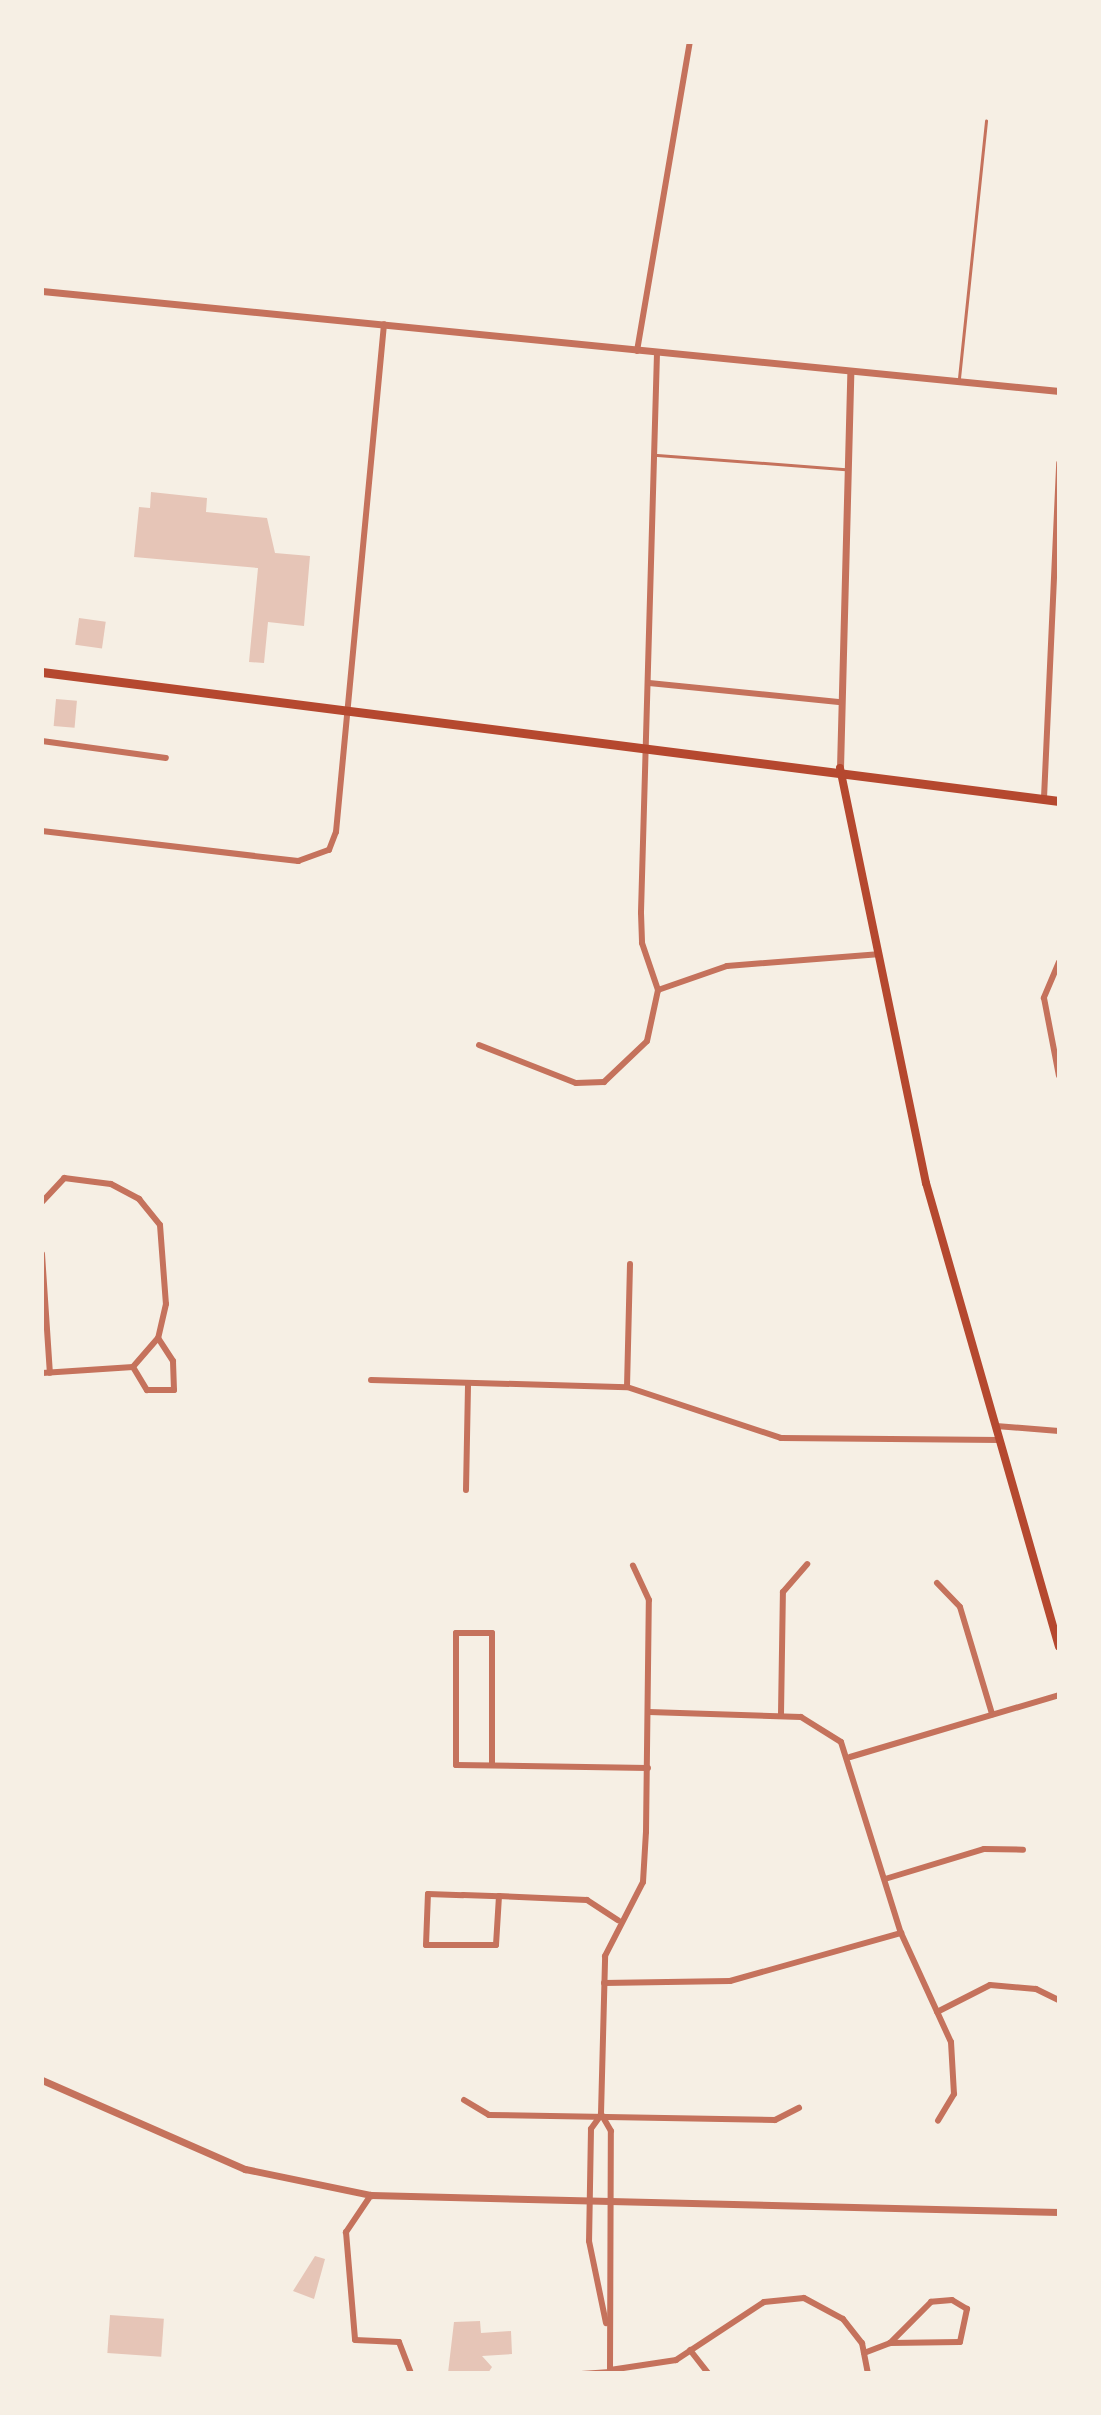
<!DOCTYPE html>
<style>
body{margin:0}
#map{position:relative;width:1101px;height:2415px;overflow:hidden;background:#f6efe4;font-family:Montserrat,sans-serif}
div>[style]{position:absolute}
.building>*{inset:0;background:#e6c5b7;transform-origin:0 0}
.service>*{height:3px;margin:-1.5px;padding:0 1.5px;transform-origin:1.5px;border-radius:1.5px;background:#c5725c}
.minor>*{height:6px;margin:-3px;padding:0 3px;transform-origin:3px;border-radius:3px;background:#c5725c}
.tertiary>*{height:7px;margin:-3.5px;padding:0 3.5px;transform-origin:3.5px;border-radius:3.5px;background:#c5725c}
.secondary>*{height:8px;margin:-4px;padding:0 4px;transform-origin:4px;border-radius:4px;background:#b5482f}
.primary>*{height:9px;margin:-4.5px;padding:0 4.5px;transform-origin:4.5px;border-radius:4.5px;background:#b5482f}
span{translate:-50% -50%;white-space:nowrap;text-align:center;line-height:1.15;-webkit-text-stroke:7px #f6efe4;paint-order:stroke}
.frame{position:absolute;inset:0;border:44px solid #f6efe4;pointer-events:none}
</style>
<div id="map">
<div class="building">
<div style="clip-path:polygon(151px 492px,207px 498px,206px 512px,267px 518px,275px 553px,310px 556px,304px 626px,268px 622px,264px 663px,249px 662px,258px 568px,134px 557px,139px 507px,150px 508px)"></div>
<div style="left:79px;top:618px;width:27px;height:27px;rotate:8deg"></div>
<div style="left:56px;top:699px;width:21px;height:27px;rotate:5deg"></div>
<div style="clip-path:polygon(315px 2256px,325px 2259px,314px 2299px,293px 2291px)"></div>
<div style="left:110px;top:2315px;width:54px;height:38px;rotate:4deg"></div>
<div style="clip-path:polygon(480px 2321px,481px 2333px,511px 2331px,512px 2354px,482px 2356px,492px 2367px,488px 2373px,448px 2373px,454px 2322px)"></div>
</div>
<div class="service">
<div style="left:959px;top:378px;width:259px;rotate:-84deg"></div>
<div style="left:657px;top:455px;width:189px;rotate:4.3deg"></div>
<div style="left:566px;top:2373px;width:44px;rotate:-3.9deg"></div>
</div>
<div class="minor">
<div style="left:637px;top:351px;width:314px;rotate:-80.3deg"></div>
<div style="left:657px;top:353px;width:560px;rotate:91.64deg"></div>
<div style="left:641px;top:913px;width:30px;rotate:88deg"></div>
<div style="left:642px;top:943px;width:50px;rotate:71.2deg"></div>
<div style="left:649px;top:683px;width:193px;rotate:5.7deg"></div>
<div style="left:42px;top:741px;width:125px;rotate:7.8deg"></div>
<div style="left:1044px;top:798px;width:335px;rotate:-87.4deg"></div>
<div style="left:42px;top:831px;width:258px;rotate:6.7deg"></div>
<div style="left:298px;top:861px;width:33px;rotate:-20deg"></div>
<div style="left:329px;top:850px;width:19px;rotate:-69deg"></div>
<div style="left:336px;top:832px;width:510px;rotate:-84.6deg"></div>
<div style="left:1059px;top:962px;width:39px;rotate:113deg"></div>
<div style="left:1044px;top:998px;width:79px;rotate:79.1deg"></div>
<div style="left:479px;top:1045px;width:104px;rotate:21.4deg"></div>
<div style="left:576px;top:1083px;width:28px;rotate:-2deg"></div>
<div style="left:604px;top:1082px;width:59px;rotate:-43.6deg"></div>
<div style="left:647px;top:1041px;width:52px;rotate:-77.8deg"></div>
<div style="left:658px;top:990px;width:73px;rotate:-19.2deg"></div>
<div style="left:727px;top:966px;width:151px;rotate:-4.5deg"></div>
<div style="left:42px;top:1202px;width:33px;rotate:-47deg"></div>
<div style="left:64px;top:1178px;width:47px;rotate:7.3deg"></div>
<div style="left:111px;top:1184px;width:32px;rotate:28deg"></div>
<div style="left:139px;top:1199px;width:33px;rotate:51deg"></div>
<div style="left:160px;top:1225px;width:79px;rotate:85.7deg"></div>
<div style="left:166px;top:1304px;width:35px;rotate:103deg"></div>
<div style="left:158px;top:1338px;width:38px;rotate:131deg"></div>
<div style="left:133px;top:1367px;width:91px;rotate:176.2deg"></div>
<div style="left:42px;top:1254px;width:119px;rotate:86.2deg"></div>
<div style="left:133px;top:1367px;width:27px;rotate:59deg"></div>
<div style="left:147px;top:1390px;width:27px"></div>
<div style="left:174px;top:1390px;width:29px;rotate:-92deg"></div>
<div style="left:173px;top:1361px;width:27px;rotate:-123deg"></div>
<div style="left:371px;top:1380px;width:256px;rotate:1.6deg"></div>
<div style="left:627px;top:1387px;width:162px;rotate:18.3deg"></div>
<div style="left:781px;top:1438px;width:219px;rotate:0.5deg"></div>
<div style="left:627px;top:1387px;width:123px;rotate:-88.6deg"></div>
<div style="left:996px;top:1426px;width:63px;rotate:4.5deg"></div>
<div style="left:466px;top:1490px;width:107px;rotate:-88.9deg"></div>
<div style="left:937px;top:1583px;width:33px;rotate:46deg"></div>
<div style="left:960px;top:1607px;width:112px;rotate:73.3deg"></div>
<div style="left:649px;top:1712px;width:152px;rotate:1.9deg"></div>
<div style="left:801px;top:1717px;width:47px;rotate:32deg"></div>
<div style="left:841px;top:1742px;width:200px;rotate:72.6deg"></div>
<div style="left:901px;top:1933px;width:120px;rotate:65.4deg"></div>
<div style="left:951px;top:2042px;width:52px;rotate:86.7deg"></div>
<div style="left:954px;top:2094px;width:31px;rotate:121deg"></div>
<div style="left:781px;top:1714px;width:122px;rotate:-89.1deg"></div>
<div style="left:783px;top:1592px;width:37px;rotate:-49deg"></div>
<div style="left:850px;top:1757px;width:218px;rotate:-16.5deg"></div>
<div style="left:492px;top:1764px;width:131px;rotate:-90deg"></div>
<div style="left:492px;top:1633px;width:36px;rotate:180deg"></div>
<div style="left:456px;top:1633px;width:132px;rotate:90deg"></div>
<div style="left:456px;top:1765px;width:192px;rotate:0.9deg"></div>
<div style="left:885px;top:1879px;width:103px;rotate:-16.9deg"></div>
<div style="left:984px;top:1849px;width:39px;rotate:1deg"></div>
<div style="left:499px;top:1896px;width:49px;rotate:93.5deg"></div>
<div style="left:496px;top:1945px;width:70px;rotate:180deg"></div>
<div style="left:426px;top:1945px;width:51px;rotate:-87.8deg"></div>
<div style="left:428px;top:1894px;width:35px;rotate:2deg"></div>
<div style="left:463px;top:1895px;width:36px;rotate:2deg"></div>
<div style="left:499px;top:1896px;width:88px;rotate:2.6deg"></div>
<div style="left:587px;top:1900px;width:37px;rotate:33deg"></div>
<div style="left:604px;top:1983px;width:126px;rotate:-0.9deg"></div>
<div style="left:730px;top:1981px;width:178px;rotate:-15.7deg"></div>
<div style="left:937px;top:2012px;width:59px;rotate:-27deg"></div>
<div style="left:990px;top:1985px;width:46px;rotate:5deg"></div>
<div style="left:1036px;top:1989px;width:25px;rotate:26deg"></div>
<div style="left:464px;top:2100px;width:29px;rotate:31deg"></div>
<div style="left:489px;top:2115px;width:286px;rotate:1deg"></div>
<div style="left:775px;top:2120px;width:27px;rotate:-27deg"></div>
<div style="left:601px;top:2115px;width:17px;rotate:126deg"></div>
<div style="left:591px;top:2129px;width:112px;rotate:91deg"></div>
<div style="left:589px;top:2241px;width:84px;rotate:78.3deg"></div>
<div style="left:371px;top:2195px;width:45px;rotate:124deg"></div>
<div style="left:346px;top:2232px;width:108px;rotate:85.2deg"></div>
<div style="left:355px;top:2340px;width:44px;rotate:2.6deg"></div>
<div style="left:399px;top:2342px;width:33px;rotate:69deg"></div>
<div style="left:690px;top:2350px;width:29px;rotate:52deg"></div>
<div style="left:864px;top:2353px;width:28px;rotate:-21deg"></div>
<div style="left:890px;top:2343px;width:70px;rotate:-0.8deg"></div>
<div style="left:960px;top:2342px;width:34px;rotate:-78deg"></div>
<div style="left:967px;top:2309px;width:17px;rotate:-149deg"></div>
<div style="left:952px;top:2300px;width:21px;rotate:175deg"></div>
<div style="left:931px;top:2302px;width:58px;rotate:135deg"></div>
<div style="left:610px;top:2370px;width:67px;rotate:-8.6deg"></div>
<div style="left:676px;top:2360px;width:105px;rotate:-33.4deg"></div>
<div style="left:764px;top:2302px;width:40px;rotate:-5.7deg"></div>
<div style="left:804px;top:2298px;width:44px;rotate:28.3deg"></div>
<div style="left:843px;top:2319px;width:31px;rotate:52deg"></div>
<div style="left:862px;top:2343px;width:31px;rotate:79deg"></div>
<div style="left:610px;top:2373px;width:242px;rotate:-89.8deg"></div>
<div style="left:611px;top:2131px;width:20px;rotate:-120deg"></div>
<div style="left:601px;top:2114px;width:158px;rotate:-88.5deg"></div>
<div style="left:605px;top:1956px;width:83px;rotate:-62.8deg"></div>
<div style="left:643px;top:1882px;width:50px;rotate:-86.6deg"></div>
<div style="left:646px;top:1832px;width:232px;rotate:-89.3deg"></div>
<div style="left:649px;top:1600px;width:38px;rotate:-115deg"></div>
</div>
<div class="tertiary">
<div style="left:42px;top:291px;width:1022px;rotate:5.62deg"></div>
<div style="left:840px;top:768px;width:395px;rotate:-88.5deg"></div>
<div style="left:42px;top:2080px;width:222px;rotate:23.7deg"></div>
<div style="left:245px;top:2169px;width:129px;rotate:11.7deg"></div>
<div style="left:371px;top:2195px;width:688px;rotate:1.42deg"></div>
</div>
<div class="secondary">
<div style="left:840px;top:768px;width:424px;rotate:78.3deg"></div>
<div style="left:926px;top:1183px;width:482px;rotate:74deg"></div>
</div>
<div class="primary">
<div style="left:42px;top:672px;width:1025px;rotate:7.23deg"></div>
</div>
<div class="frame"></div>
</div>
